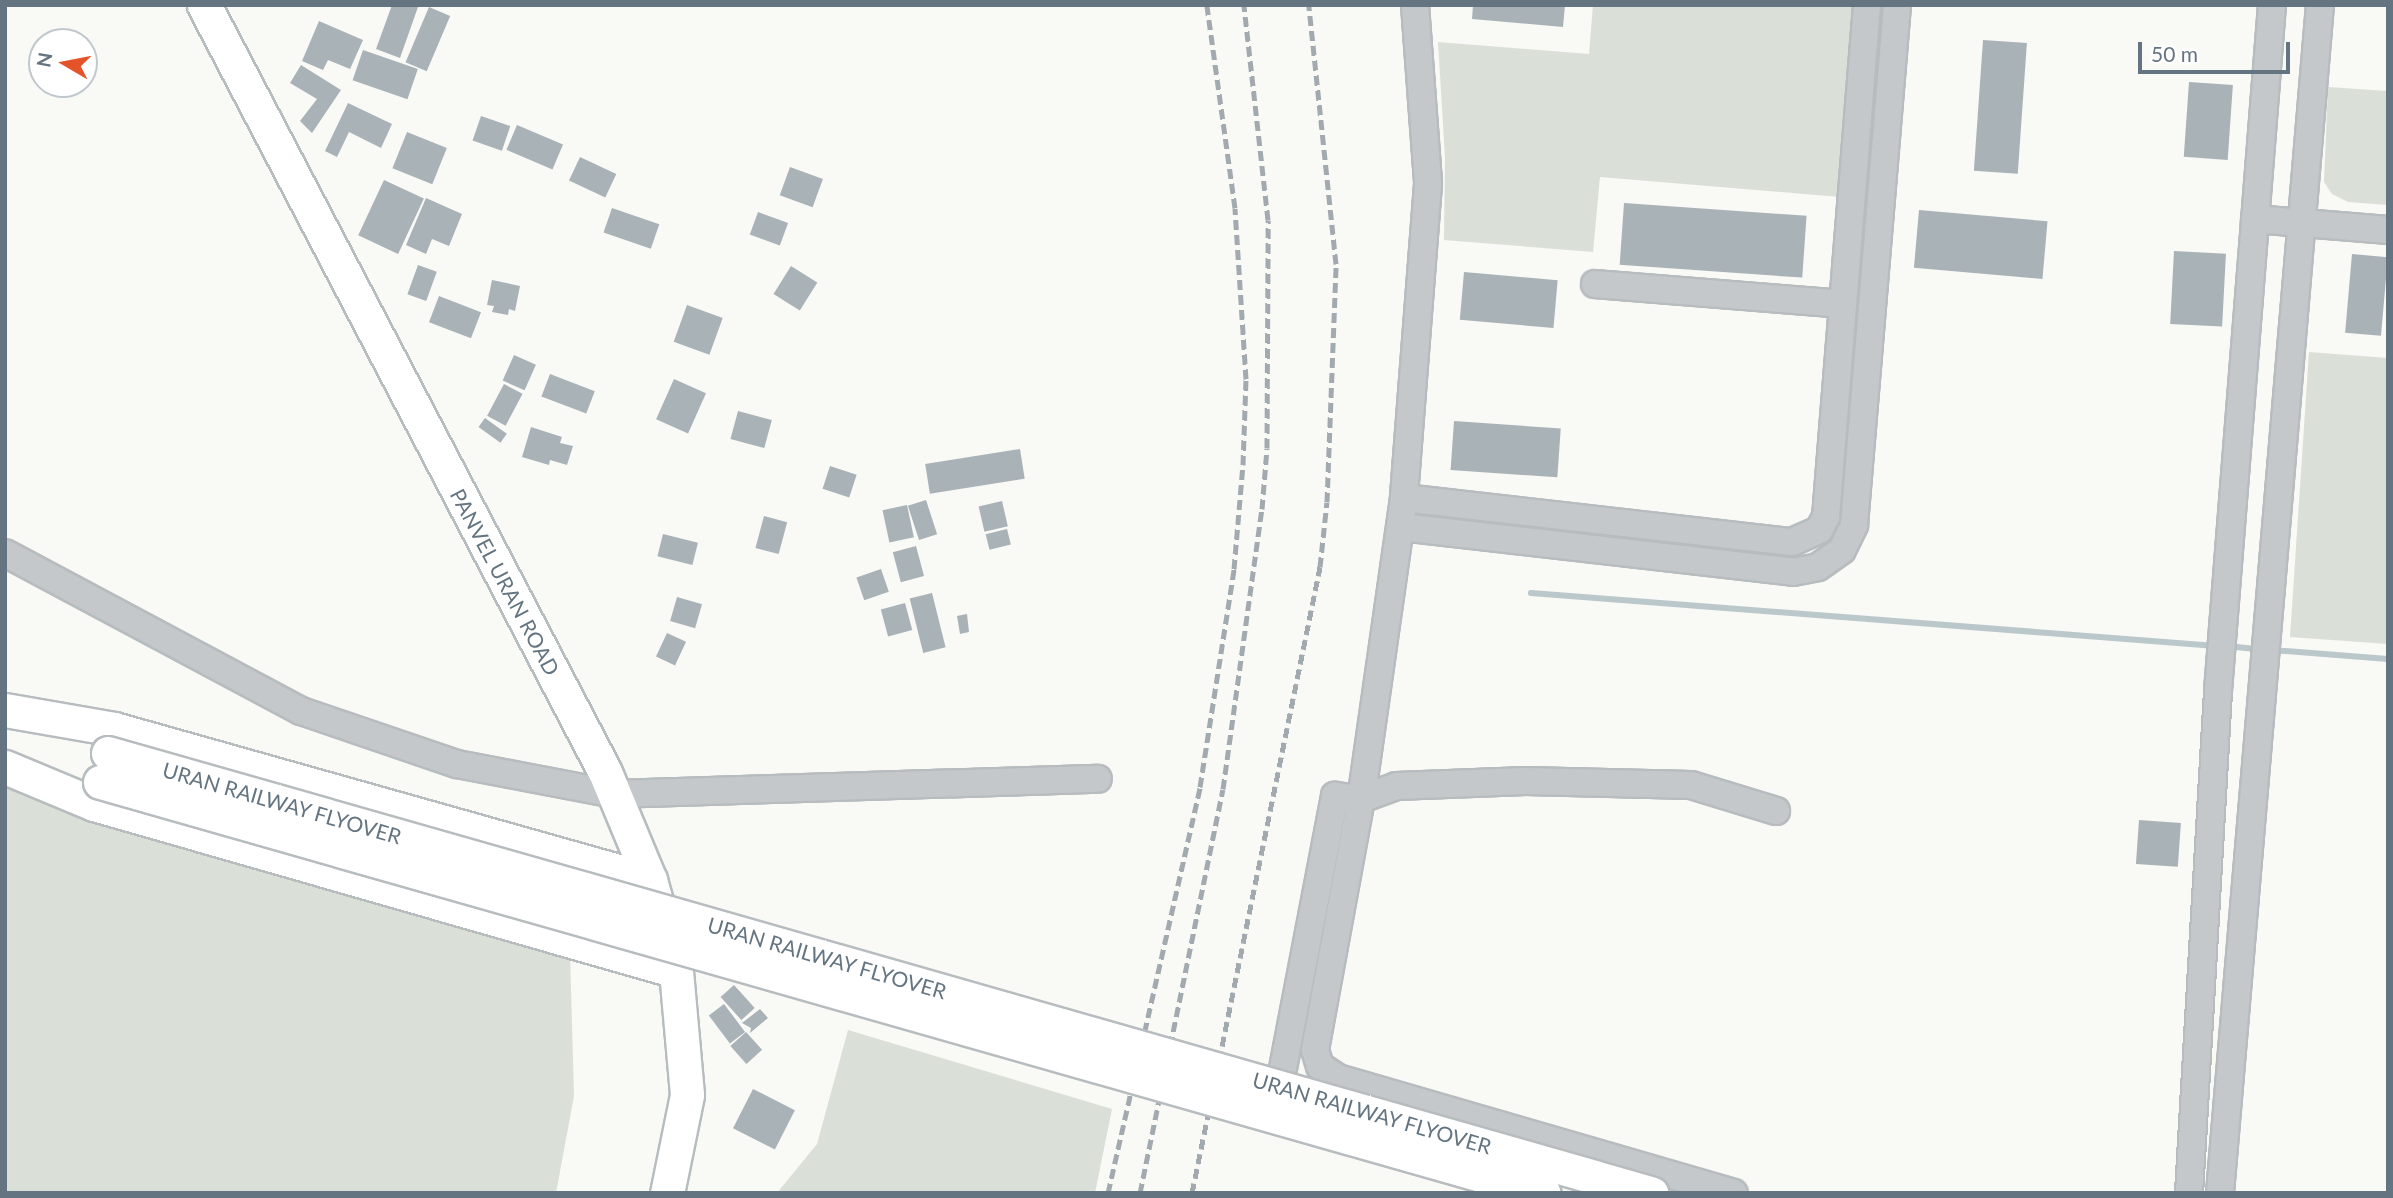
<!DOCTYPE html>
<style>
body{margin:0}
#map{position:relative;width:2393px;height:1198px;overflow:hidden;background:#f9f9f6;font-family:Lato,sans-serif}
div>[style]{position:absolute}
.green>*{inset:0;background:#dae0d7}
.stream>*{height:6px;margin:-3px;padding:0 3px;transform-origin:3px;border-radius:3px;background:#bac7cb}
.building>*{inset:0;background:#a9b2b7;transform-origin:0 0}
.roads{filter:drop-shadow(2px 0 #b7bcbf) drop-shadow(-2px 0 #b7bcbf) drop-shadow(0 2px #b7bcbf) drop-shadow(0 -2px #b7bcbf)}
.minor>*{height:26px;margin:-13px;padding:0 13px;transform-origin:13px;border-radius:13px;background:#c4c8cb}
.major>*{height:33px;margin:-16.5px;padding:0 16.5px;transform-origin:16.5px;border-radius:16.5px;background:#fff}
.rail>*{height:5px;margin-top:-2.5px;transform-origin:0;background:repeating-linear-gradient(90deg,#a3aaaf 0 10px,transparent 0 15px)}
.bridges{filter:drop-shadow(2px 0 #b7bcbf) drop-shadow(-2px 0 #b7bcbf) drop-shadow(0 2px #b7bcbf) drop-shadow(0 -2px #b7bcbf)}
.major-bridge>*{height:33px;margin:-16.5px;padding:0 16.5px;transform-origin:16.5px;border-radius:16.5px;background:#fff}
span{translate:-50% -50%;white-space:nowrap;text-align:center;line-height:1.15;-webkit-text-stroke:7px #fff;paint-order:stroke}
.street-label{font-size:21px;color:#647581}
.frame{position:absolute;inset:0;border:7px solid #647581;pointer-events:none}
.north{position:absolute;left:28px;top:28px;width:70px;height:70px;box-sizing:border-box;background:#fff;border:2px solid #c1c8cd;border-radius:50%;rotate:280deg;font-size:19px;font-weight:700;line-height:28px;text-align:center;color:#647581}
.north::after{content:'';display:block;margin:auto;width:24px;height:32px;background:#e5532a;clip-path:polygon(50% 0,100% 100%,50% 72%,0 100%)}
.scale{position:absolute;left:2138px;top:42px;width:152px;height:32px;box-sizing:border-box;border:4px solid #647581;border-top:0;padding-left:9px;font-size:21px;line-height:24px;white-space:nowrap;color:#647581;-webkit-text-stroke:5px #fff;paint-order:stroke}
</style>
<div id="map">
<div class="green">
<div style="clip-path:polygon(1593px 5px,1855px 5px,1840px 197px,1600px 177px,1593px 252px,1444px 240px,1445px 157px,1438px 42px,1589px 54px)"></div>
<div style="clip-path:polygon(2328px 87px,2388px 91px,2388px 205px,2348px 202px,2332px 194px,2324px 182px)"></div>
<div style="clip-path:polygon(2309px 352px,2388px 358px,2388px 644px,2290px 637px)"></div>
<div style="clip-path:polygon(5px 788px,570px 953px,574px 1096px,556px 1193px,5px 1193px)"></div>
<div style="clip-path:polygon(848px 1030px,1112px 1109px,1095px 1193px,777px 1193px,817px 1144px)"></div>
</div>
<div class="stream">
<div style="left:1531px;top:593px;width:687px;rotate:4.42deg"></div>
<div style="left:2227px;top:646px;width:31px;rotate:6deg"></div>
<div style="left:2272px;top:650px;width:116px;rotate:4.4deg"></div>
</div>
<div class="building">
<div style="clip-path:polygon(392px 5px,418px 7px,400px 58px,376px 49px)"></div>
<div style="clip-path:polygon(1473px 5px,1565px 5px,1563px 27px,1472px 19px)"></div>
<div style="left:429px;top:7px;width:23px;height:60px;rotate:23deg"></div>
<div style="clip-path:polygon(319px 21px,363px 40px,350px 69px,328px 60px,323px 70px,302px 61px)"></div>
<div style="left:1983px;top:40px;width:44px;height:131px;rotate:4deg"></div>
<div style="left:363px;top:50px;width:58px;height:32px;rotate:19deg"></div>
<div style="clip-path:polygon(301px 65px,341px 90px,312px 133px,300px 121px,317px 99px,290px 83px)"></div>
<div style="left:2189px;top:82px;width:44px;height:75px;rotate:4deg"></div>
<div style="clip-path:polygon(348px 103px,392px 124px,381px 148px,349px 132px,337px 157px,325px 151px)"></div>
<div style="left:481px;top:116px;width:31px;height:26px;rotate:19deg"></div>
<div style="left:517px;top:125px;width:50px;height:27px;rotate:23deg"></div>
<div style="left:407px;top:132px;width:43px;height:39px;rotate:22deg"></div>
<div style="left:580px;top:157px;width:40px;height:26px;rotate:25deg"></div>
<div style="left:790px;top:167px;width:35px;height:30px;rotate:20deg"></div>
<div style="left:384px;top:180px;width:44px;height:61px;rotate:25deg"></div>
<div style="clip-path:polygon(426px 198px,462px 214px,449px 246px,432px 239px,426px 254px,406px 245px)"></div>
<div style="left:1624px;top:203px;width:183px;height:62px;rotate:4deg"></div>
<div style="left:612px;top:208px;width:50px;height:26px;rotate:19deg"></div>
<div style="left:1919px;top:210px;width:129px;height:58px;rotate:5deg"></div>
<div style="left:758px;top:212px;width:32px;height:24px;rotate:20deg"></div>
<div style="left:2174px;top:251px;width:52px;height:73px;rotate:3deg"></div>
<div style="left:2352px;top:254px;width:36px;height:79px;rotate:5deg"></div>
<div style="left:418px;top:265px;width:20px;height:31px;rotate:20deg"></div>
<div style="left:791px;top:266px;width:31px;height:33px;rotate:32deg"></div>
<div style="left:1464px;top:272px;width:94px;height:48px;rotate:5deg"></div>
<div style="clip-path:polygon(492px 280px,520px 286px,515px 311px,509px 309px,508px 315px,492px 312px,494px 306px,487px 305px)"></div>
<div style="left:439px;top:296px;width:45px;height:28px;rotate:21deg"></div>
<div style="left:687px;top:305px;width:38px;height:39px;rotate:20deg"></div>
<div style="left:514px;top:355px;width:24px;height:28px;rotate:24deg"></div>
<div style="left:550px;top:374px;width:48px;height:24px;rotate:21deg"></div>
<div style="left:674px;top:379px;width:35px;height:44px;rotate:24deg"></div>
<div style="left:504px;top:384px;width:21px;height:36px;rotate:28deg"></div>
<div style="left:738px;top:411px;width:35px;height:29px;rotate:15deg"></div>
<div style="left:485px;top:418px;width:27px;height:11px;rotate:36deg"></div>
<div style="left:1454px;top:421px;width:107px;height:49px;rotate:4deg"></div>
<div style="clip-path:polygon(531px 427px,562px 437px,560px 443px,573px 446px,567px 465px,550px 460px,549px 465px,522px 457px)"></div>
<div style="left:1020px;top:449px;width:30px;height:96px;rotate:81deg"></div>
<div style="left:830px;top:466px;width:28px;height:24px;rotate:18deg"></div>
<div style="left:926px;top:500px;width:36px;height:19px;rotate:72deg"></div>
<div style="left:1002px;top:501px;width:26px;height:24px;rotate:77deg"></div>
<div style="left:907px;top:505px;width:33px;height:25px;rotate:78deg"></div>
<div style="left:764px;top:516px;width:24px;height:33px;rotate:15deg"></div>
<div style="left:1007px;top:529px;width:16px;height:22px;rotate:76deg"></div>
<div style="left:663px;top:534px;width:36px;height:23px;rotate:14deg"></div>
<div style="left:916px;top:546px;width:31px;height:24px;rotate:75deg"></div>
<div style="left:881px;top:569px;width:24px;height:26px;rotate:71deg"></div>
<div style="left:932px;top:593px;width:56px;height:23px;rotate:76deg"></div>
<div style="left:677px;top:597px;width:26px;height:25px;rotate:16deg"></div>
<div style="left:905px;top:603px;width:28px;height:25px;rotate:75deg"></div>
<div style="clip-path:polygon(967px 614px,969px 632px,960px 634px,957px 616px)"></div>
<div style="left:667px;top:633px;width:21px;height:26px;rotate:25deg"></div>
<div style="left:2139px;top:820px;width:42px;height:44px;rotate:4deg"></div>
<div style="left:734px;top:985px;width:31px;height:18px;rotate:48deg"></div>
<div style="left:724px;top:1004px;width:35px;height:19px;rotate:53deg"></div>
<div style="clip-path:polygon(760px 1009px,768px 1018px,750px 1033px,751px 1028px,742px 1023px)"></div>
<div style="left:746px;top:1032px;width:24px;height:21px;rotate:48deg"></div>
<div style="left:753px;top:1089px;width:47px;height:44px;rotate:27deg"></div>
</div>
<div class="roads">
<div class="minor">
<div style="left:1415px;top:5px;width:179px;rotate:85.8deg"></div>
<div style="left:1428px;top:184px;width:315px;rotate:94.4deg"></div>
<div style="left:1404px;top:498px;width:304px;rotate:98.1deg"></div>
<div style="left:1361px;top:799px;width:255px;rotate:100.4deg"></div>
<div style="left:1315px;top:1050px;width:17px;rotate:73deg"></div>
<div style="left:1320px;top:1066px;width:22px;rotate:34deg"></div>
<div style="left:1338px;top:1078px;width:412px;rotate:16.2deg"></div>
<div style="left:2255px;top:219px;width:133px;rotate:4.7deg"></div>
<div style="left:1595px;top:284px;width:249px;rotate:4.6deg"></div>
<div style="left:1404px;top:498px;width:390px;rotate:6.5deg"></div>
<div style="left:1792px;top:542px;width:30px;rotate:-24deg"></div>
<div style="left:1819px;top:530px;width:15px;rotate:-62deg"></div>
<div style="left:1826px;top:517px;width:514px;rotate:-85.42deg"></div>
<div style="left:1401px;top:527px;width:395px;rotate:6.5deg"></div>
<div style="left:1793px;top:572px;width:25px;rotate:-11deg"></div>
<div style="left:1818px;top:567px;width:29px;rotate:-35deg"></div>
<div style="left:1842px;top:550px;width:28px;rotate:-64deg"></div>
<div style="left:1854px;top:525px;width:522px;rotate:-85.27deg"></div>
<div style="left:5px;top:553px;width:336px;rotate:28.1deg"></div>
<div style="left:301px;top:711px;width:165px;rotate:18.8deg"></div>
<div style="left:457px;top:764px;width:160px;rotate:10.8deg"></div>
<div style="left:614px;top:794px;width:484px;rotate:-1.8deg"></div>
<div style="left:1276px;top:1105px;width:315px;rotate:-79.2deg"></div>
<div style="left:1335px;top:796px;width:26px;rotate:7deg"></div>
<div style="left:1361px;top:799px;width:37px;rotate:-20deg"></div>
<div style="left:1396px;top:786px;width:130px;rotate:-2.2deg"></div>
<div style="left:1526px;top:781px;width:165px;rotate:1.4deg"></div>
<div style="left:1691px;top:785px;width:89px;rotate:17deg"></div>
<div style="left:2189px;top:1193px;width:503px;rotate:-86.69deg"></div>
<div style="left:2218px;top:691px;width:688px;rotate:-85.5deg"></div>
<div style="left:2220px;top:1193px;width:1192px;rotate:-85.19deg"></div>
</div>
<div class="major">
<div style="left:204px;top:5px;width:865px;rotate:62.4deg"></div>
<div style="left:605px;top:772px;width:117px;rotate:67.4deg"></div>
<div style="left:650px;top:880px;width:95px;rotate:74.1deg"></div>
<div style="left:676px;top:971px;width:124px;rotate:84.9deg"></div>
<div style="left:687px;top:1095px;width:100px;rotate:101.5deg"></div>
<div style="left:5px;top:710px;width:111px;rotate:9.9deg"></div>
<div style="left:114px;top:729px;width:557px;rotate:15.73deg"></div>
<div style="left:5px;top:767px;width:96px;rotate:22.6deg"></div>
<div style="left:94px;top:804px;width:605px;rotate:16.01deg"></div>
</div>
</div>
<div class="rail">
<div style="left:1108px;top:1193px;width:416px;rotate:-77.2deg"></div>
<div style="left:1200px;top:787px;width:221px;rotate:-81.1deg"></div>
<div style="left:1234px;top:569px;width:104px;rotate:-85.1deg"></div>
<div style="left:1243px;top:465px;width:86px;rotate:-88deg"></div>
<div style="left:1246px;top:379px;width:171px;rotate:-93.7deg"></div>
<div style="left:1235px;top:208px;width:205px;rotate:-97.9deg"></div>
<div style="left:1140px;top:1193px;width:412px;rotate:-78.4deg"></div>
<div style="left:1223px;top:789px;width:283px;rotate:-82.1deg"></div>
<div style="left:1262px;top:509px;width:61px;rotate:-85.3deg"></div>
<div style="left:1267px;top:448px;width:228px;rotate:-89.7deg"></div>
<div style="left:1268px;top:220px;width:216px;rotate:-96.4deg"></div>
<div style="left:1192px;top:1193px;width:639px;rotate:-78.44deg"></div>
<div style="left:1320px;top:567px;width:65px;rotate:-83.9deg"></div>
<div style="left:1327px;top:502px;width:238px;rotate:-87.8deg"></div>
<div style="left:1336px;top:264px;width:260px;rotate:-96deg"></div>
</div>
<div class="bridges">
<div class="major-bridge">
<div style="left:108px;top:753px;width:1605px;rotate:15.92deg"></div>
<div style="left:100px;top:782px;width:1501px;rotate:15.89deg"></div>
</div>
</div>
<div class="street-label">
<span style="left:505px;top:582px;rotate:62deg">PANVEL URAN ROAD</span>
<span style="left:282px;top:803px;rotate:16deg">URAN RAILWAY FLYOVER</span>
<span style="left:827px;top:958px;rotate:16deg">URAN RAILWAY FLYOVER</span>
<span style="left:1372px;top:1113px;rotate:16deg">URAN RAILWAY FLYOVER</span>
</div>
<div class="frame"></div>
<div class="north">N</div>
<div class="scale">50 m</div>
</div>
